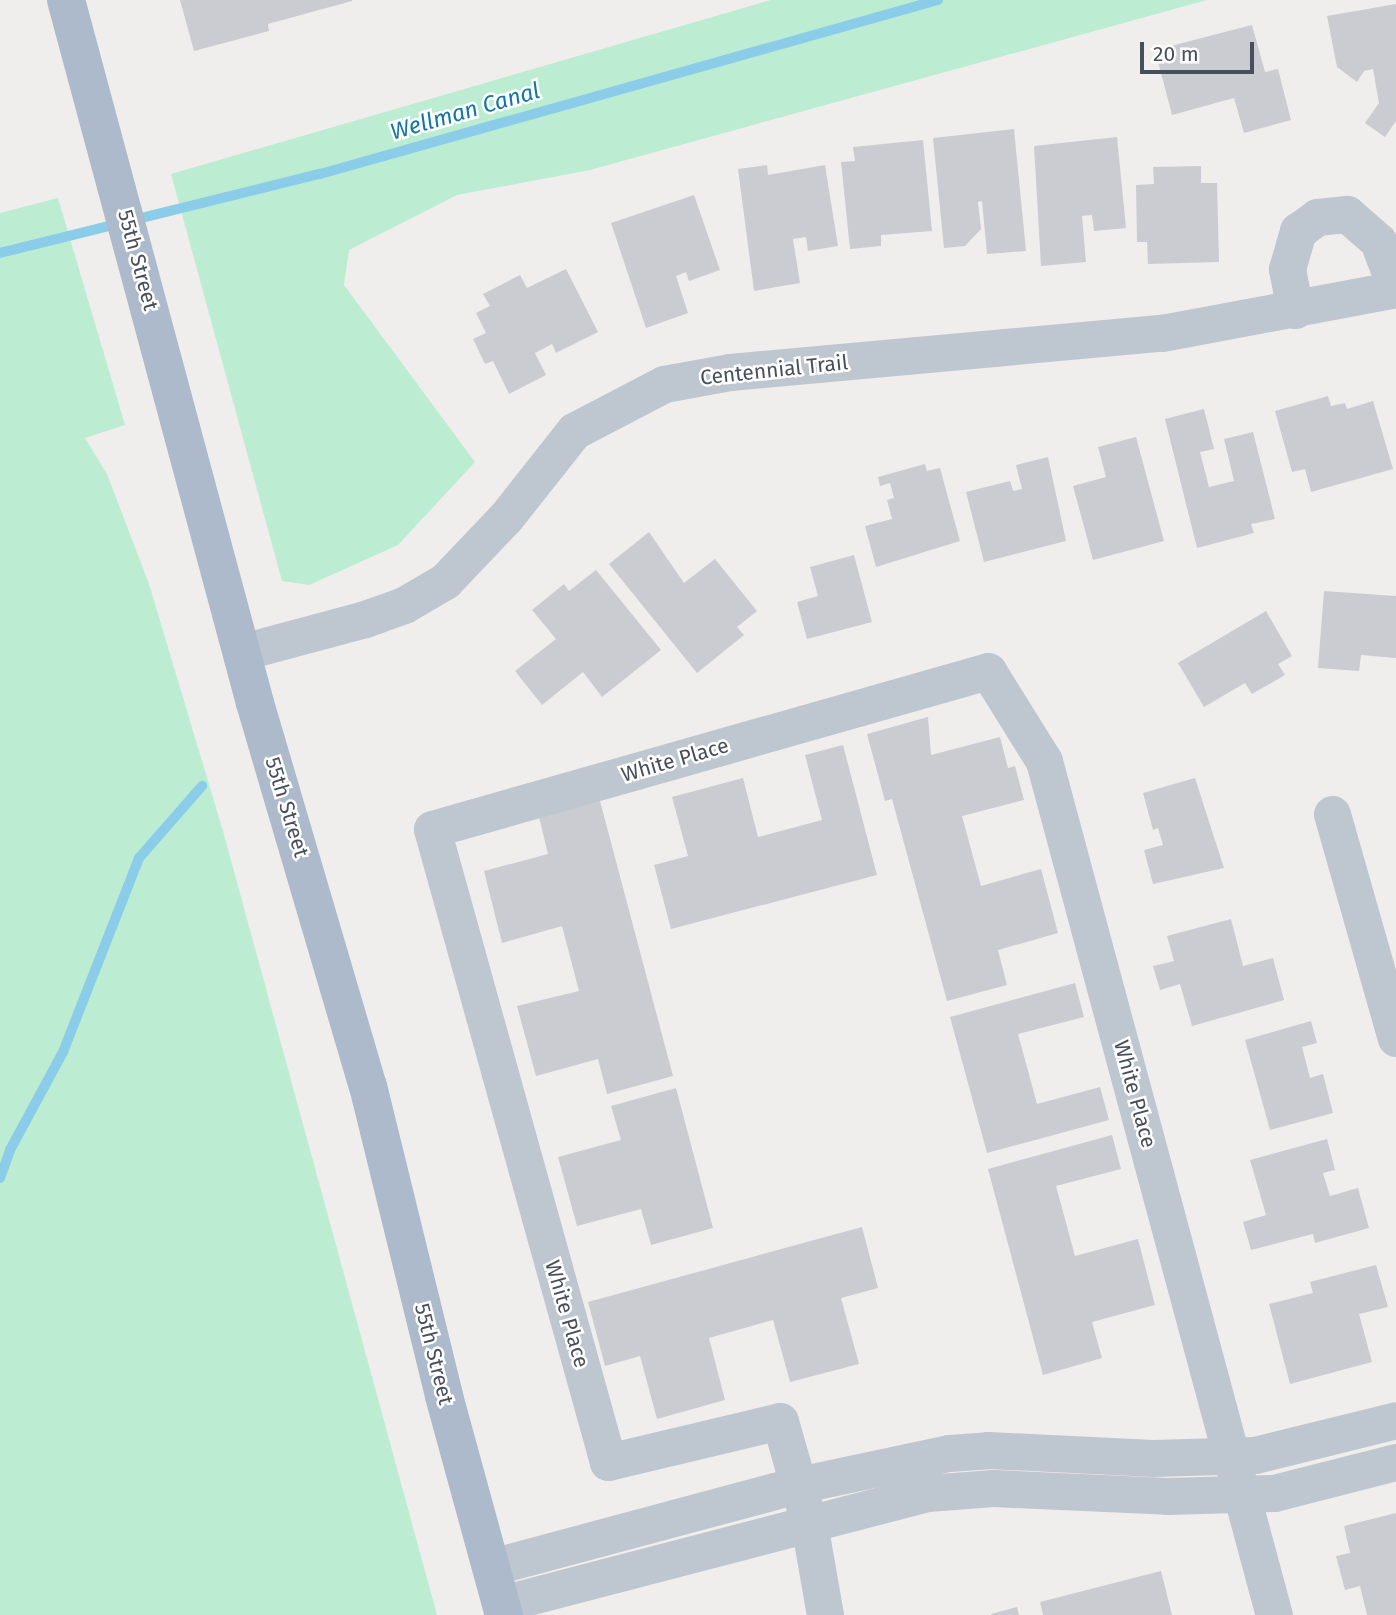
<!DOCTYPE html>
<style>
body{margin:0}
#map{position:relative;width:1396px;height:1615px;overflow:hidden;background:#f0eded;font-family:"Fira Sans",sans-serif}
div>[style]{position:absolute}
.green>*{inset:0;background:#bcedd3}
.stream>*{height:10px;margin:-5px;padding:0 5px;transform-origin:5px;border-radius:5px;background:#8bcce8}
.building>*{inset:0;background:#caccd2}
.minor>*{height:37px;margin:-18.5px;padding:0 18.5px;transform-origin:18.5px;border-radius:18.5px;background:#bec6cf}
.major>*{height:38px;margin:-19px;padding:0 19px;transform-origin:19px;border-radius:19px;background:#adbacb}
span{translate:-50% -50%;white-space:nowrap;text-align:center;line-height:1.15;-webkit-text-stroke:5px #fff;paint-order:stroke}
.street-label{font-size:21px;color:#464f5a}
.water-label{font-size:23px;color:#1176a1;font-style:italic}
.scale{position:absolute;left:1140px;top:42px;width:114px;height:32px;box-sizing:border-box;border:4px solid #464f5a;border-top:0;padding-left:9px;font-size:21px;line-height:24px;white-space:nowrap;color:#464f5a;-webkit-text-stroke:5px #fff;paint-order:stroke}
</style>
<div id="map">
<div class="green">
<div style="clip-path:polygon(771px 0,1207px 0,590px 170px,457px 195px,349px 250px,344px 285px,475px 462px,398px 545px,309px 585px,282px 581px,171px 174px)"></div>
<div style="clip-path:polygon(58px 198px,125px 425px,85px 438px,107px 474px,149px 584px,223px 831px,437px 1615px,0 1615px,0 213px)"></div>
</div>
<div class="stream">
<div style="left:0;top:253px;width:330px;rotate:-13.9deg"></div>
<div style="left:320px;top:174px;width:642px;rotate:-15.72deg"></div>
<div style="left:0;top:1178px;width:30px;rotate:-70deg"></div>
<div style="left:10px;top:1150px;width:111px;rotate:-61.6deg"></div>
<div style="left:63px;top:1052px;width:208px;rotate:-68.6deg"></div>
<div style="left:139px;top:858px;width:96px;rotate:-48.8deg"></div>
</div>
<div class="building">
<div style="clip-path:polygon(180px 0,352px 0,352px 1px,268px 24px,269px 31px,194px 51px)"></div>
<div style="clip-path:polygon(1396px 4px,1396px 121px,1385px 137px,1365px 123px,1379px 103px,1373px 69px,1364px 71px,1357px 82px,1337px 67px,1327px 16px)"></div>
<div style="clip-path:polygon(1252px 25px,1265px 72px,1278px 69px,1291px 120px,1244px 133px,1234px 98px,1172px 115px,1155px 50px)"></div>
<div style="clip-path:polygon(1014px 129px,1026px 251px,987px 254px,982px 201px,978px 202px,981px 229px,965px 246px,944px 248px,933px 138px)"></div>
<div style="clip-path:polygon(1117px 137px,1126px 228px,1094px 231px,1092px 215px,1082px 216px,1086px 262px,1041px 266px,1034px 146px)"></div>
<div style="clip-path:polygon(923px 140px,932px 231px,881px 235px,881px 246px,850px 249px,841px 162px,855px 161px,853px 147px)"></div>
<div style="clip-path:polygon(767px 165px,768px 175px,825px 165px,838px 246px,808px 251px,806px 237px,793px 239px,800px 283px,754px 291px,738px 169px)"></div>
<div style="clip-path:polygon(1201px 166px,1201px 183px,1217px 183px,1219px 262px,1148px 264px,1147px 242px,1137px 242px,1136px 185px,1154px 184px,1153px 167px)"></div>
<div style="clip-path:polygon(694px 195px,720px 270px,689px 281px,686px 272px,676px 276px,688px 313px,646px 328px,611px 223px)"></div>
<div style="clip-path:polygon(566px 269px,598px 332px,556px 353px,552px 344px,535px 353px,546px 375px,509px 394px,493px 361px,485px 364px,473px 339px,486px 333px,476px 313px,490px 306px,483px 294px,520px 275px,527px 288px)"></div>
<div style="clip-path:polygon(1328px 396px,1331px 406px,1345px 403px,1347px 409px,1373px 401px,1393px 469px,1311px 492px,1305px 469px,1292px 472px,1275px 411px)"></div>
<div style="clip-path:polygon(1204px 409px,1214px 449px,1200px 452px,1209px 487px,1234px 481px,1224px 439px,1253px 432px,1275px 519px,1251px 524px,1254px 533px,1197px 548px,1165px 419px)"></div>
<div style="clip-path:polygon(1136px 437px,1164px 541px,1093px 560px,1073px 486px,1106px 477px,1098px 447px)"></div>
<div style="clip-path:polygon(1048px 457px,1066px 541px,984px 562px,966px 492px,1010px 481px,1013px 491px,1022px 489px,1016px 465px)"></div>
<div style="clip-path:polygon(925px 464px,927px 471px,940px 468px,960px 541px,876px 567px,865px 526px,892px 519px,887px 500px,894px 498px,890px 483px,880px 486px,878px 477px)"></div>
<div style="clip-path:polygon(649px 532px,684px 583px,715px 559px,757px 611px,737px 627px,744px 635px,697px 673px,609px 564px)"></div>
<div style="clip-path:polygon(854px 555px,872px 622px,807px 639px,797px 602px,818px 596px,810px 567px)"></div>
<div style="clip-path:polygon(596px 570px,661px 650px,602px 697px,583px 672px,542px 705px,515px 671px,556px 639px,532px 610px,564px 584px,569px 591px)"></div>
<div style="clip-path:polygon(1324px 591px,1396px 596px,1396px 658px,1361px 655px,1359px 671px,1318px 668px)"></div>
<div style="clip-path:polygon(1266px 611px,1292px 656px,1278px 664px,1285px 675px,1252px 694px,1245px 683px,1204px 707px,1178px 663px)"></div>
<div style="clip-path:polygon(928px 717px,931px 755px,1000px 737px,1008px 768px,1015px 766px,1024px 800px,962px 816px,981px 886px,1041px 869px,1058px 933px,998px 950px,1007px 985px,947px 1001px,892px 799px,885px 801px,867px 734px)"></div>
<div style="clip-path:polygon(843px 745px,877px 875px,671px 929px,654px 865px,688px 856px,672px 797px,743px 778px,758px 837px,822px 820px,805px 755px)"></div>
<div style="clip-path:polygon(1195px 778px,1224px 868px,1153px 884px,1144px 850px,1163px 845px,1158px 828px,1153px 830px,1143px 793px)"></div>
<div style="clip-path:polygon(600px 801px,673px 1076px,607px 1094px,598px 1059px,536px 1076px,517px 1006px,579px 991px,562px 926px,502px 943px,484px 871px,548px 854px,539px 817px)"></div>
<div style="clip-path:polygon(1231px 919px,1243px 966px,1273px 958px,1284px 1000px,1192px 1026px,1180px 984px,1160px 990px,1153px 966px,1174px 961px,1167px 936px)"></div>
<div style="clip-path:polygon(1075px 983px,1084px 1017px,1018px 1034px,1037px 1104px,1100px 1087px,1109px 1120px,987px 1153px,950px 1017px)"></div>
<div style="clip-path:polygon(1311px 1021px,1317px 1043px,1302px 1047px,1310px 1078px,1323px 1074px,1333px 1113px,1270px 1130px,1245px 1040px)"></div>
<div style="clip-path:polygon(676px 1088px,713px 1228px,651px 1245px,641px 1209px,577px 1226px,558px 1157px,621px 1140px,611px 1106px)"></div>
<div style="clip-path:polygon(1112px 1135px,1121px 1169px,1056px 1186px,1075px 1256px,1138px 1239px,1155px 1305px,1092px 1322px,1102px 1358px,1043px 1375px,988px 1169px)"></div>
<div style="clip-path:polygon(1327px 1139px,1335px 1170px,1323px 1173px,1330px 1196px,1358px 1188px,1369px 1228px,1315px 1243px,1313px 1234px,1251px 1250px,1243px 1222px,1266px 1215px,1250px 1160px)"></div>
<div style="clip-path:polygon(862px 1227px,878px 1288px,841px 1298px,859px 1364px,790px 1382px,773px 1320px,709px 1338px,725px 1400px,657px 1419px,640px 1356px,605px 1366px,588px 1302px)"></div>
<div style="clip-path:polygon(1376px 1265px,1388px 1307px,1359px 1314px,1372px 1362px,1290px 1384px,1269px 1304px,1313px 1293px,1310px 1282px)"></div>
<div style="clip-path:polygon(1396px 1513px,1396px 1615px,1367px 1615px,1360px 1586px,1345px 1590px,1336px 1556px,1350px 1553px,1344px 1526px)"></div>
<div style="clip-path:polygon(1161px 1571px,1172px 1615px,1043px 1615px,1040px 1602px)"></div>
<div style="clip-path:polygon(1017px 1607px,1019px 1615px,991px 1615px,991px 1614px)"></div>
</div>
<div class="minor">
<div style="left:1295px;top:310px;width:42px;rotate:-101deg"></div>
<div style="left:1287px;top:269px;width:40px;rotate:-74deg"></div>
<div style="left:1298px;top:231px;width:24px;rotate:-36deg"></div>
<div style="left:1317px;top:217px;width:30px;rotate:-6deg"></div>
<div style="left:1347px;top:214px;width:41px;rotate:41.1deg"></div>
<div style="left:1378px;top:241px;width:51px;rotate:69.4deg"></div>
<div style="left:242px;top:652px;width:127px;rotate:-15deg"></div>
<div style="left:365px;top:619px;width:41px;rotate:-19.7deg"></div>
<div style="left:404px;top:605px;width:48px;rotate:-30.3deg"></div>
<div style="left:445px;top:581px;width:88px;rotate:-46.4deg"></div>
<div style="left:506px;top:517px;width:110px;rotate:-51.7deg"></div>
<div style="left:574px;top:431px;width:102px;rotate:-27.6deg"></div>
<div style="left:664px;top:384px;width:67px;rotate:-10.3deg"></div>
<div style="left:730px;top:372px;width:434px;rotate:-5.2deg"></div>
<div style="left:1162px;top:333px;width:238px;rotate:-10.6deg"></div>
<div style="left:1332px;top:814px;width:233px;rotate:74.1deg"></div>
<div style="left:491px;top:1567px;width:318px;rotate:-15deg"></div>
<div style="left:798px;top:1485px;width:154px;rotate:-12deg"></div>
<div style="left:949px;top:1453px;width:39px;rotate:-4deg"></div>
<div style="left:988px;top:1450px;width:165px;rotate:2.8deg"></div>
<div style="left:1153px;top:1458px;width:102px;rotate:-1.7deg"></div>
<div style="left:1255px;top:1455px;width:145px;rotate:-13.9deg"></div>
<div style="left:501px;top:1604px;width:440px;rotate:-14.6deg"></div>
<div style="left:927px;top:1493px;width:66px;rotate:-4.3deg"></div>
<div style="left:993px;top:1488px;width:174px;rotate:2.6deg"></div>
<div style="left:1167px;top:1496px;width:107px;rotate:-1.6deg"></div>
<div style="left:1274px;top:1493px;width:126px;rotate:-14.3deg"></div>
<div style="left:825px;top:1615px;width:93px;rotate:-99.9deg"></div>
<div style="left:809px;top:1523px;width:106px;rotate:-105.9deg"></div>
<div style="left:780px;top:1421px;width:177px;rotate:166.6deg"></div>
<div style="left:608px;top:1462px;width:657px;rotate:-105.54deg"></div>
<div style="left:432px;top:829px;width:578px;rotate:-15.86deg"></div>
<div style="left:988px;top:671px;width:106px;rotate:58.1deg"></div>
<div style="left:1044px;top:761px;width:884px;rotate:74.93deg"></div>
</div>
<div class="major">
<div style="left:66px;top:0;width:728px;rotate:74.95deg"></div>
<div style="left:255px;top:703px;width:399px;rotate:73.6deg"></div>
<div style="left:368px;top:1086px;width:319px;rotate:76.2deg"></div>
<div style="left:444px;top:1396px;width:227px;rotate:74.7deg"></div>
</div>
<div class="street-label">
<span style="left:138px;top:260px;rotate:75deg">55th Street</span>
<span style="left:774px;top:370px;rotate:-6deg">Centennial Trail</span>
<span style="left:675px;top:760px;rotate:-16deg">White Place</span>
<span style="left:287px;top:807px;rotate:73deg">55th Street</span>
<span style="left:1135px;top:1094px;rotate:75deg">White Place</span>
<span style="left:567px;top:1314px;rotate:74deg">White Place</span>
<span style="left:434px;top:1354px;rotate:76deg">55th Street</span>
</div>
<div class="water-label">
<span style="left:465px;top:111px;rotate:-16deg">Wellman Canal</span>
</div>
<div class="scale">20 m</div>
</div>
